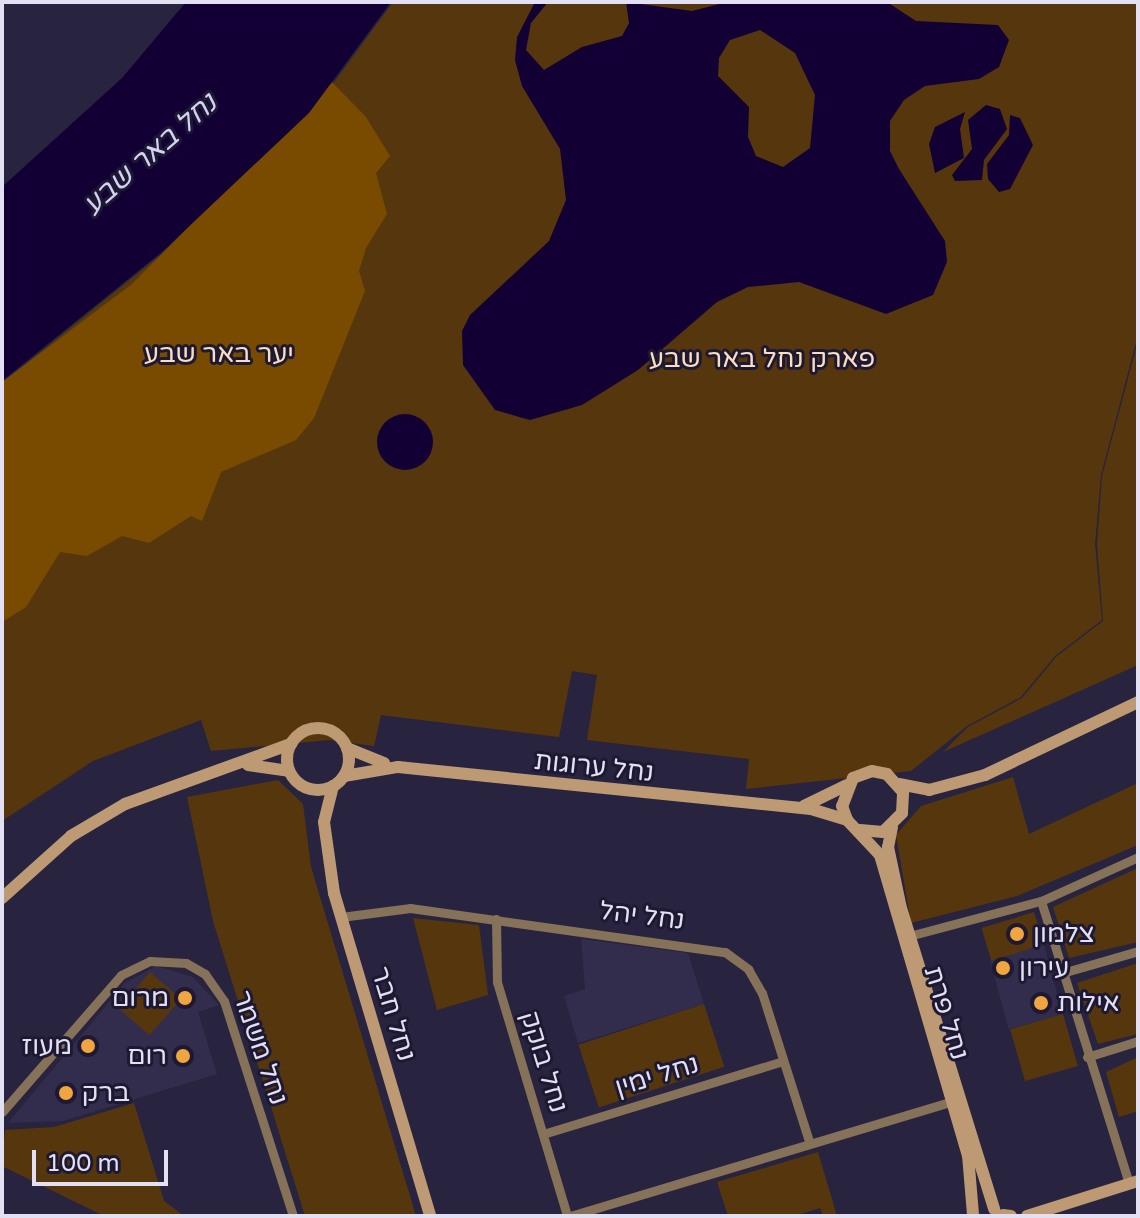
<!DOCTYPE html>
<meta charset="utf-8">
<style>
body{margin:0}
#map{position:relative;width:1140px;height:1218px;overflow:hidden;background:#28233e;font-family:"Varela Round","Noto Sans Hebrew",sans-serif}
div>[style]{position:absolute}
.built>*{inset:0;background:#332d4d;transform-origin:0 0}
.green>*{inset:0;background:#56370d;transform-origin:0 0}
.forest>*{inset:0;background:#794b00}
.water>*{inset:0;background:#120034}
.round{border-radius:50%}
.street>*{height:9px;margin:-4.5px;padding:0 4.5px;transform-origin:4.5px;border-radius:4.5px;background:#867159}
.secondary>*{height:12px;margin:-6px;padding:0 6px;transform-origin:6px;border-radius:6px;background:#bd9a73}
.secondary>.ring{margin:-6px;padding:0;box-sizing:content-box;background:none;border:12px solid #bd9a73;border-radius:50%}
.dots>*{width:22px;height:22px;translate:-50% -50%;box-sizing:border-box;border:4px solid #1e1933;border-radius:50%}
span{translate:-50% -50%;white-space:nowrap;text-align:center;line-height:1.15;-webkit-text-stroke:6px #1e1933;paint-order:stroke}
.park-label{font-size:26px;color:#faddbe}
.street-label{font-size:26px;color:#e2e0f2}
.poi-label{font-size:26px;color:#e2e0f2}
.left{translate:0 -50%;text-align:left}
.right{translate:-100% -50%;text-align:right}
.water-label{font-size:28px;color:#d5d0f6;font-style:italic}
.frame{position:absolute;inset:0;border:4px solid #e2e0f2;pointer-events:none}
.scale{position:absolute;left:32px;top:1150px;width:136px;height:36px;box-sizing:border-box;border:4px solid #e2e0f2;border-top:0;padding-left:10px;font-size:24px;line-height:28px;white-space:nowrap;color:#e2e0f2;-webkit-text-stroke:6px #1e1933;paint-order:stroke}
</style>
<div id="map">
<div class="built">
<div style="clip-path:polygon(581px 939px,688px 953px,704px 1004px,578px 1043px,564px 996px,585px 989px)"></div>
<div style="left:1044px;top:945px;width:72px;height:56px;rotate:75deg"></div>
<div style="clip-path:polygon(156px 966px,193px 977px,219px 1005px,198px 1012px,217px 1074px,63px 1121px,8px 1123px,125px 983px)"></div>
</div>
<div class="green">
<div style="clip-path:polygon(393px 2px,1138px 2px,1138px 335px,1101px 475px,1095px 544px,1102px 620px,1055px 656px,1021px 697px,967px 726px,911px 771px,746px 789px,749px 759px,587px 740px,597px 675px,572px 671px,559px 737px,381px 715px,374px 746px,329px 740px,211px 751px,201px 720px,93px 761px,2px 821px,2px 383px,164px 252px,310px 115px)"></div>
<div style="clip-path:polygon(1138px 341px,1138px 665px,943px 752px,968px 727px,1022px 698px,1056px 657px,1103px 621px,1097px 544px,1102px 476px)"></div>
<div style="clip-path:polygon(1013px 777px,1029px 834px,1138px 783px,1138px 845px,1017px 896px,911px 923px,896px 835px,921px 806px)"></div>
<div style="clip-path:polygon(278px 780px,303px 804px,311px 867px,416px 1216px,305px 1216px,213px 921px,187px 797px)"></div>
<div style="clip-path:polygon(1138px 868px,1138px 942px,1069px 958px,1053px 907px)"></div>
<div style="left:1034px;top:912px;width:34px;height:55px;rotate:73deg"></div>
<div style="clip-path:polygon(413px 918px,479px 925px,488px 995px,437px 1010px)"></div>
<div style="clip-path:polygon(1138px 963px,1138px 1034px,1098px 1044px,1077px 983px)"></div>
<div style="left:150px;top:972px;width:41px;height:48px;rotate:41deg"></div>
<div style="left:704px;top:1004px;width:66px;height:132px;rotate:72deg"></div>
<div style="left:1063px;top:1014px;width:54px;height:55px;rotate:74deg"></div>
<div style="clip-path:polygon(1138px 1057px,1138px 1111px,1119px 1117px,1106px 1072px)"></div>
<div style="clip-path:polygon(134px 1103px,164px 1201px,184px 1216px,104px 1216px,2px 1166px,5px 1130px,54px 1127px)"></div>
<div style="clip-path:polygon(818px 1152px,837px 1216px,823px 1216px,820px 1208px,794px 1216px,728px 1216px,717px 1182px)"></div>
</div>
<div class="forest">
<div style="clip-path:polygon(332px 82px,366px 117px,390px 156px,376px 173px,387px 214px,366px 248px,359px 271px,365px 291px,314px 418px,296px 440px,221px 472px,202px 521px,191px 516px,149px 543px,122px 536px,87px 556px,60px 552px,26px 607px,2px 622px,2px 382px,132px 284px)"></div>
</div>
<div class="water">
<div style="clip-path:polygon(186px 2px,391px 2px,309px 113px,163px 251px,2px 381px,2px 187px,122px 78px)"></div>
<div style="clip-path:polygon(evenodd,535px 2px,548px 2px,531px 23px,526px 50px,544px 70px,582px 47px,622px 36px,629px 23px,626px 2px,692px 11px,727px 2px,887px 2px,916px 21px,998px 25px,1009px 40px,999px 67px,979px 79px,925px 86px,904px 100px,890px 121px,890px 151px,899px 169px,945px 241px,947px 262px,933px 295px,886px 314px,799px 282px,748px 287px,717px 302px,638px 370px,582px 405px,530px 420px,495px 410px,463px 365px,462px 331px,470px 315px,549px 241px,566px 200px,560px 149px,522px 86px,515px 60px,517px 37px,535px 2px,760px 30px,795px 53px,815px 95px,810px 148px,783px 167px,756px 156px,748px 137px,749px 107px,718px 76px,719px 58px,730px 40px,760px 30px)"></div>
<div style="clip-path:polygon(986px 105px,1000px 109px,1007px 129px,984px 160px,982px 180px,955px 181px,952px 175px,972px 149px,968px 120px)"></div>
<div style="clip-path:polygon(965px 112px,960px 129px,964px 158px,935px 173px,929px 144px,935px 127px)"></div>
<div style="clip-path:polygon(1010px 115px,1020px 118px,1033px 145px,1010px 189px,999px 192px,988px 179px,987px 164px,1009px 135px)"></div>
<div class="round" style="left:377px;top:414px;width:56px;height:56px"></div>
</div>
<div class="street">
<div style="left:1041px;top:901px;width:296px;rotate:72.7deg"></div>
<div style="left:341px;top:917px;width:70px;rotate:-7.4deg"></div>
<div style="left:410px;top:908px;width:318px;rotate:8deg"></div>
<div style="left:725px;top:952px;width:29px;rotate:36deg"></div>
<div style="left:748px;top:969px;width:28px;rotate:60deg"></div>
<div style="left:762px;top:993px;width:158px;rotate:72.4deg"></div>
<div style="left:496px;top:919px;width:63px;rotate:89.1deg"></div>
<div style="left:497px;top:982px;width:244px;rotate:73.3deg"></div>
<div style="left:909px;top:936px;width:137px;rotate:-14.9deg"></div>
<div style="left:1041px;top:901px;width:107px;rotate:-24.4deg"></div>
<div style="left:1062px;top:973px;width:79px;rotate:-16.1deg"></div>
<div style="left:1087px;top:1057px;width:53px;rotate:-17.4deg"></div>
<div style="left:2px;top:1112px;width:181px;rotate:-49deg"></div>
<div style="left:121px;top:975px;width:32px;rotate:-26deg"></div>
<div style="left:150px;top:961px;width:36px;rotate:3deg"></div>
<div style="left:186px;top:963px;width:22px;rotate:30deg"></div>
<div style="left:205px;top:974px;width:33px;rotate:55deg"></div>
<div style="left:224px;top:1001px;width:226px;rotate:72.2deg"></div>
<div style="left:543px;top:1134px;width:251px;rotate:-16.9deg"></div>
<div style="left:570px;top:1216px;width:398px;rotate:-16.7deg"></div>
</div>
<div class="secondary">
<div class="ring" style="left:287px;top:728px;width:50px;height:50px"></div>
<div style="left:347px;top:748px;width:40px;rotate:22deg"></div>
<div style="left:248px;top:765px;width:41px;rotate:8.3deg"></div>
<div style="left:344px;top:776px;width:55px;rotate:-9.5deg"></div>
<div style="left:398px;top:767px;width:415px;rotate:5.8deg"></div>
<div style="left:811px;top:809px;width:38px;rotate:17deg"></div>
<div style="left:899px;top:784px;width:31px;rotate:11deg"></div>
<div style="left:929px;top:790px;width:58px;rotate:-15deg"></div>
<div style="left:985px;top:775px;width:170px;rotate:-25.5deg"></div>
<div style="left:333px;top:786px;width:37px;rotate:104deg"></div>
<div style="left:324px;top:822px;width:72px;rotate:82deg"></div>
<div style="left:334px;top:893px;width:337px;rotate:73.4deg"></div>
<div style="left:804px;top:806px;width:48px;rotate:-26deg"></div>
<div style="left:892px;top:827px;width:20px;rotate:101deg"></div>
<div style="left:888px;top:847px;width:62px;rotate:78deg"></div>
<div style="left:901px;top:908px;width:315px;rotate:72.8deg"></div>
<div style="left:860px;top:830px;width:23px;rotate:5deg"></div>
<div style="left:883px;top:832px;width:27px;rotate:-45deg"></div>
<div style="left:902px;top:813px;width:21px;rotate:-87deg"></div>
<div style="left:903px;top:792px;width:24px;rotate:-132deg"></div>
<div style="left:887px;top:774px;width:15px;rotate:-169deg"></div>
<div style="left:872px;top:771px;width:20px;rotate:160deg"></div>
<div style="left:853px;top:778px;width:30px;rotate:111deg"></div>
<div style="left:842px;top:806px;width:15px;rotate:70deg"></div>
<div style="left:847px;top:820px;width:48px;rotate:46.7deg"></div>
<div style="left:880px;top:855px;width:313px;rotate:73.7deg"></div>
<div style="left:968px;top:1155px;width:60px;rotate:85.2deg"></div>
<div style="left:2px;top:898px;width:93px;rotate:-41.9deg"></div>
<div style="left:71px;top:836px;width:63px;rotate:-30.7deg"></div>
<div style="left:125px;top:804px;width:177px;rotate:-19.9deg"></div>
<div style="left:1003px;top:1215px;width:8px;rotate:7deg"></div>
<div style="left:1027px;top:1216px;width:116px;rotate:-17.5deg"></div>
</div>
<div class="dots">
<div style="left:1017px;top:934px;background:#f1a540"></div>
<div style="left:1003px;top:968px;background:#f1a540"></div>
<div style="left:185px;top:998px;background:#f1a540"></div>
<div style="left:1041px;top:1003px;background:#f1a540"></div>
<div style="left:88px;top:1046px;background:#f1a540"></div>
<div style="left:183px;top:1056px;background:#f1a540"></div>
<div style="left:66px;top:1093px;background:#f1a540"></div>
</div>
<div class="park-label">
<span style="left:219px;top:354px">יער באר שבע</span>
<span style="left:762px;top:359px">פארק נחל באר שבע</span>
</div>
<div class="street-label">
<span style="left:594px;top:767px;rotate:6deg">נחל ערוגות</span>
<span style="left:642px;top:916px;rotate:7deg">נחל יהל</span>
<span style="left:946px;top:1013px;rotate:73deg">נחל פרת</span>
<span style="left:393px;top:1014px;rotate:73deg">נחל חבר</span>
<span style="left:260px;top:1048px;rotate:71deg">נחל משמר</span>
<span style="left:544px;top:1062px;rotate:73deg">נחל בוקק</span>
<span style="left:657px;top:1076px;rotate:-17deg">נחל ימין</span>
</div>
<div class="poi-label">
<span class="left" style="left:1033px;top:934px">צלמון</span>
<span class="left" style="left:1019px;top:968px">עירון</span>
<span class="right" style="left:169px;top:998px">מרום</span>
<span class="left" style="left:1057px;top:1003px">אילות</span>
<span class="right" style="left:72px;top:1046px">מעוז</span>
<span class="right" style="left:167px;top:1056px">רום</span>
<span class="left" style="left:82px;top:1093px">ברק</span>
</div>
<div class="water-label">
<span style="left:150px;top:154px;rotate:-41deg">נחל באר שבע</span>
</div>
<div class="frame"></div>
<div class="scale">100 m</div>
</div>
